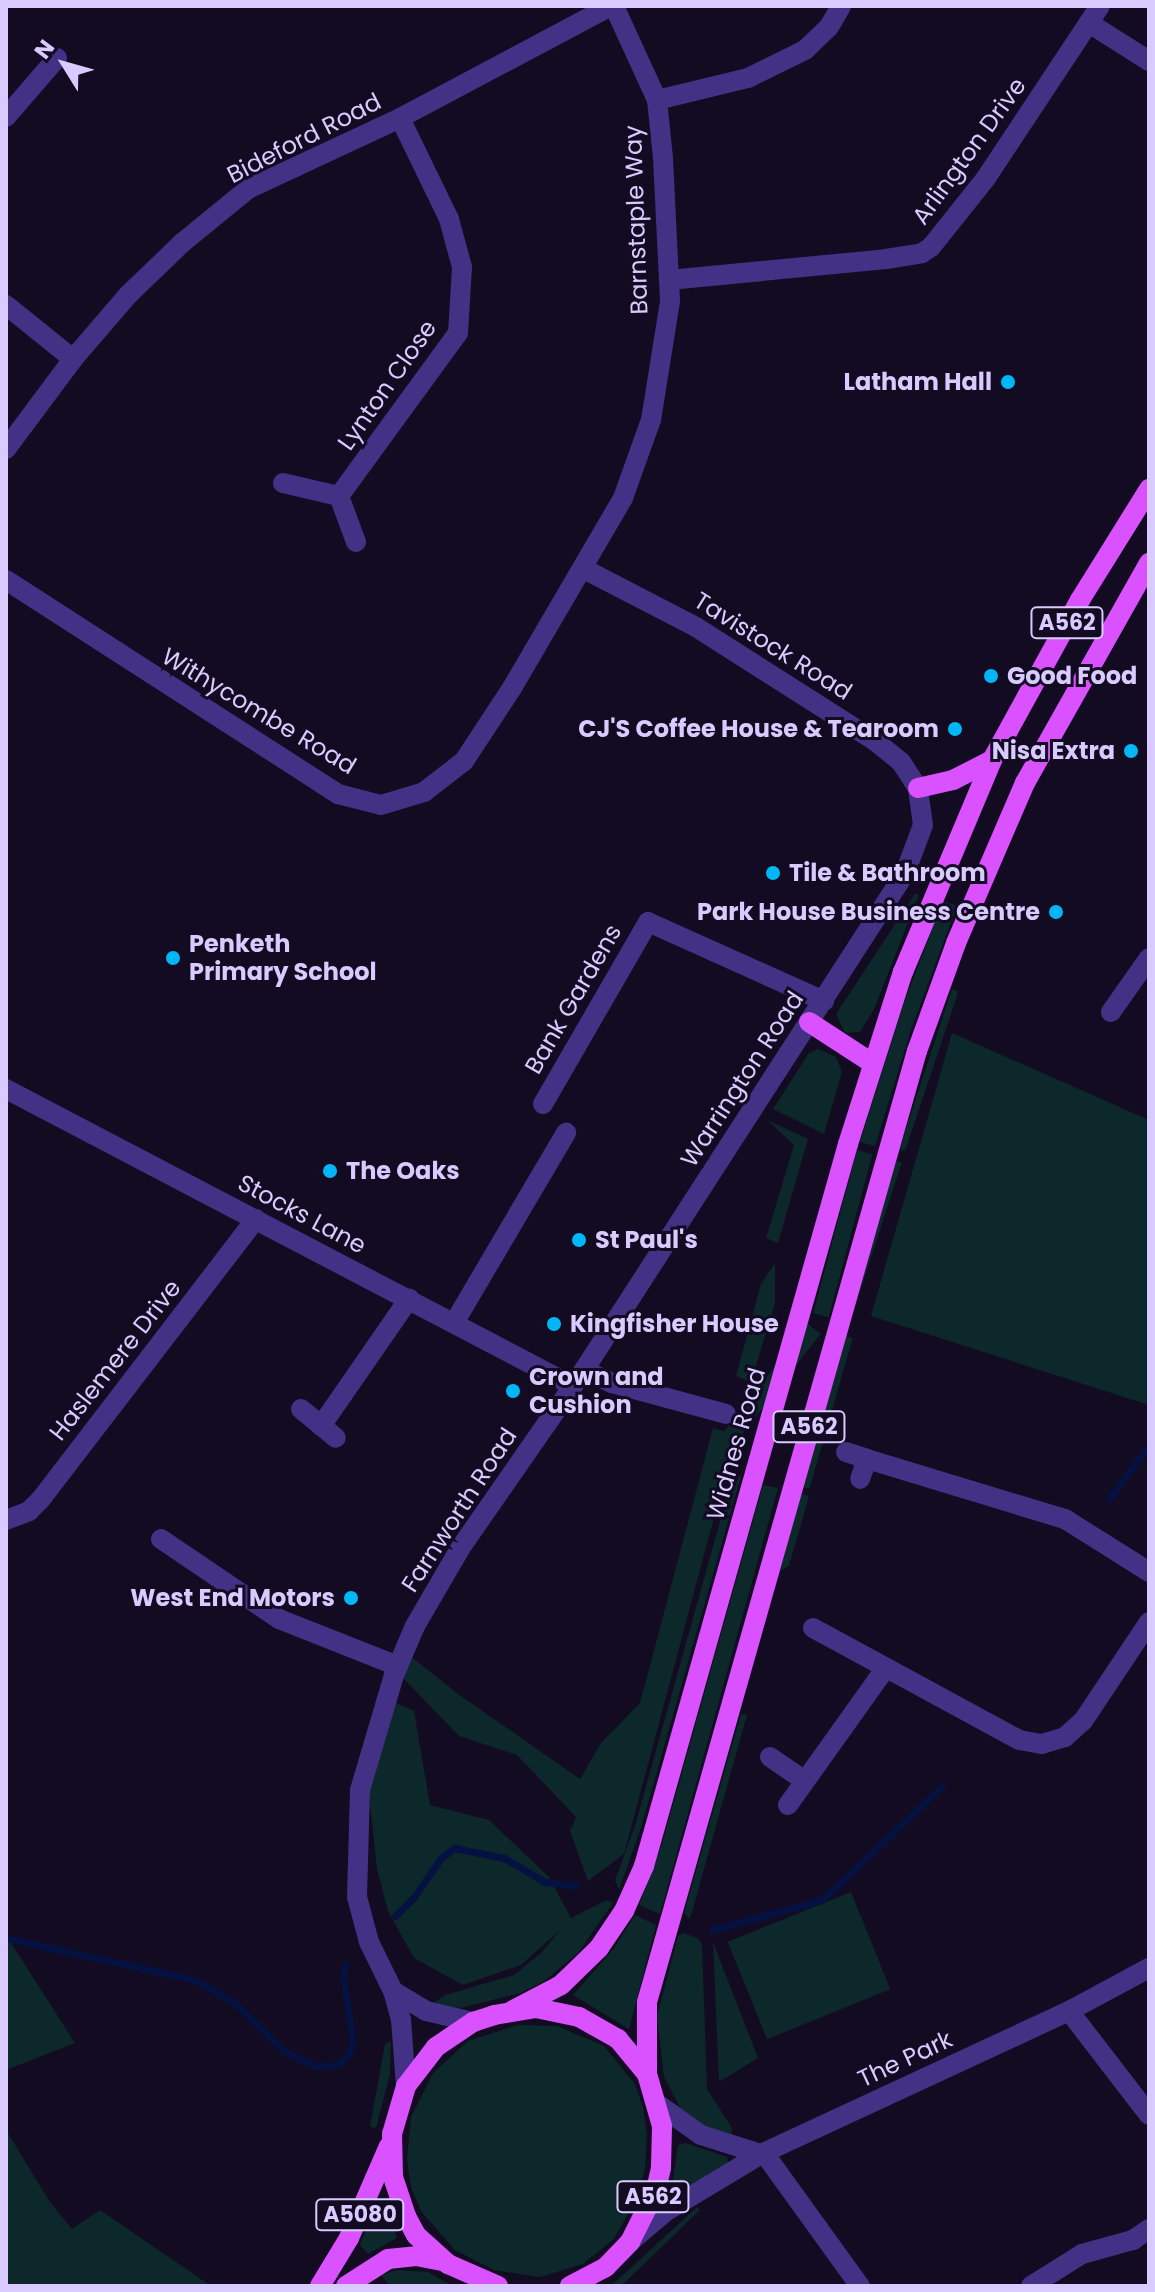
<!DOCTYPE html>
<style>
body{margin:0}
#map{position:relative;width:1155px;height:2292px;overflow:hidden;background:#120b21;font-family:Poppins,sans-serif}
div>[style]{position:absolute}
.green>*{inset:0;background:#0d282b;transform-origin:0 0}
.stream>*{height:7px;margin:-3.5px;padding:0 3.5px;transform-origin:3.5px;border-radius:3.5px;background:#051140}
.minor>*{height:20px;margin:-10px;padding:0 10px;transform-origin:10px;border-radius:10px;background:#423184}
.tertiary>*{height:20px;margin:-10px;padding:0 10px;transform-origin:10px;border-radius:10px;background:#423184}
.primary>*{height:20px;margin:-10px;padding:0 10px;transform-origin:10px;border-radius:10px;background:#da52ff}
.dots>*{width:22px;height:22px;translate:-50% -50%;box-sizing:border-box;border:4px solid #120b21;border-radius:50%}
span{translate:-50% -50%;white-space:nowrap;text-align:center;line-height:1.15;-webkit-text-stroke:6px #120b21;paint-order:stroke}
.shield-label span{padding:2px 6px;background:#120b21;border:2px solid;border-radius:6px;-webkit-text-stroke-width:0}
.shield-label{font-size:22px;color:#d9cbff;font-weight:700}
.street-label{font-size:24px;color:#d9cbff}
.poi-label{font-size:24px;color:#d9cbff;font-weight:700}
.right{translate:-100% -50%;text-align:right}
.left{translate:0 -50%;text-align:left}
.frame{position:absolute;inset:0;border:8px solid #d9cbff;pointer-events:none}
.north{position:absolute;left:24px;top:24px;width:80px;height:80px;-webkit-text-stroke:6px #120b21;paint-order:stroke;rotate:307deg;font-size:22px;font-weight:700;line-height:32px;text-align:center;color:#d9cbff}
.north::after{content:'';display:block;margin:auto;width:28px;height:36px;background:#d9cbff;clip-path:polygon(50% 0,100% 100%,50% 72%,0 100%)}
</style>
<div id="map">
<div class="green">
<div style="clip-path:polygon(915px 894px,919px 895px,874px 1009px,860px 1032px,845px 1033px,836px 1014px)"></div>
<div style="clip-path:polygon(943px 901px,957px 906px,911px 1030px,875px 1146px,860px 1142px,904px 1003px)"></div>
<div style="clip-path:polygon(952px 989px,958px 991px,956px 999px,905px 1151px,899px 1150px)"></div>
<div style="clip-path:polygon(952px 1033px,1149px 1120px,1149px 1400px,1146px 1404px,871px 1316px)"></div>
<div style="clip-path:polygon(818px 1049px,836px 1057px,842px 1072px,824px 1134px,773px 1109px,809px 1053px)"></div>
<div style="clip-path:polygon(767px 1120px,808px 1139px,778px 1243px,766px 1238px,794px 1145px)"></div>
<div style="left:857px;top:1150px;width:16px;height:169px;rotate:15deg"></div>
<div style="left:896px;top:1161px;width:6px;height:172px;rotate:18deg"></div>
<div style="clip-path:polygon(775px 1263px,775px 1303px,751px 1382px,736px 1376px,761px 1284px)"></div>
<div style="left:808px;top:1324px;width:16px;height:159px;rotate:38deg"></div>
<div style="left:846px;top:1336px;width:7px;height:157px;rotate:16deg"></div>
<div style="clip-path:polygon(713px 1428px,736px 1435px,624px 1854px,588px 1881px,570px 1831px,576px 1817px,517px 1755px,459px 1736px,401px 1676px,408px 1654px,458px 1694px,580px 1779px,601px 1743px,640px 1703px)"></div>
<div style="clip-path:polygon(733px 1475px,741px 1476px,641px 1828px,619px 1890px,615px 1880px,635px 1826px)"></div>
<div style="clip-path:polygon(763px 1485px,778px 1488px,660px 1914px,639px 1905px,662px 1844px)"></div>
<div style="clip-path:polygon(801px 1494px,809px 1496px,789px 1566px,780px 1571px)"></div>
<div style="clip-path:polygon(392px 1701px,414px 1711px,430px 1805px,489px 1820px,549px 1877px,571px 1918px,607px 1900px,613px 1903px,578px 1953px,543px 1982px,520px 1993px,460px 2008px,431px 2005px,445px 1995px,514px 1975px,542px 1952px,560px 1930px,521px 1965px,463px 1985px,414px 1958px,388px 1911px,377px 1869px,368px 1786px)"></div>
<div style="clip-path:polygon(741px 1714px,747px 1715px,690px 1919px,684px 1913px)"></div>
<div style="left:851px;top:1892px;width:105px;height:133px;rotate:68deg"></div>
<div style="clip-path:polygon(635px 1915px,656px 1925px,629px 2029px,573px 1995px,615px 1947px)"></div>
<div style="clip-path:polygon(683px 1933px,698px 1938px,702px 1944px,707px 2089px,732px 2128px,731px 2136px,708px 2128px,681px 2109px,664px 2077px,657px 2016px,678px 1936px)"></div>
<div style="clip-path:polygon(6px 1935px,75px 2043px,6px 2070px)"></div>
<div style="clip-path:polygon(713px 1942px,758px 2058px,719px 2082px)"></div>
<div style="clip-path:polygon(518px 2025px,557px 2026px,604px 2046px,635px 2084px,643px 2107px,647px 2135px,645px 2169px,636px 2200px,614px 2239px,583px 2264px,540px 2277px,494px 2270px,455px 2250px,421px 2211px,411px 2188px,407px 2160px,411px 2117px,433px 2073px,468px 2041px)"></div>
<div style="clip-path:polygon(391px 2041px,390px 2074px,376px 2128px,370px 2127px,385px 2044px)"></div>
<div style="clip-path:polygon(6px 2130px,50px 2202px,72px 2229px,100px 2210px,211px 2286px,6px 2286px)"></div>
<div style="clip-path:polygon(686px 2143px,727px 2157px,728px 2164px,675px 2196px,671px 2194px,678px 2145px)"></div>
<div style="clip-path:polygon(382px 2199px,397px 2238px,368px 2254px,360px 2245px,378px 2200px)"></div>
<div style="clip-path:polygon(697px 2207px,700px 2210px,621px 2286px,611px 2286px)"></div>
<div style="clip-path:polygon(396px 2270px,428px 2272px,452px 2286px,390px 2286px,381px 2275px)"></div>
</div>
<div class="stream">
<div style="left:1109px;top:1499px;width:67px;rotate:-53.5deg"></div>
<div style="left:395px;top:1916px;width:27px;rotate:-45deg"></div>
<div style="left:414px;top:1897px;width:47px;rotate:-55.3deg"></div>
<div style="left:441px;top:1858px;width:17px;rotate:-36deg"></div>
<div style="left:455px;top:1848px;width:50px;rotate:11.5deg"></div>
<div style="left:504px;top:1858px;width:48px;rotate:30.3deg"></div>
<div style="left:545px;top:1882px;width:31px;rotate:7deg"></div>
<div style="left:712px;top:1930px;width:114px;rotate:-15.3deg"></div>
<div style="left:822px;top:1900px;width:166px;rotate:-43.5deg"></div>
<div style="left:6px;top:1938px;width:194px;rotate:12.5deg"></div>
<div style="left:195px;top:1980px;width:46px;rotate:29.9deg"></div>
<div style="left:235px;top:2003px;width:67px;rotate:44.4deg"></div>
<div style="left:283px;top:2050px;width:33px;rotate:27deg"></div>
<div style="left:312px;top:2065px;width:14px;rotate:4deg"></div>
<div style="left:326px;top:2066px;width:12px;rotate:-9deg"></div>
<div style="left:338px;top:2064px;width:13px;rotate:-42deg"></div>
<div style="left:348px;top:2055px;width:14px;rotate:-69deg"></div>
<div style="left:353px;top:2042px;width:66px;rotate:-98.7deg"></div>
<div style="left:343px;top:1977px;width:13px;rotate:-77deg"></div>
</div>
<div class="minor">
<div style="left:1089px;top:23px;width:71px;rotate:32.3deg"></div>
<div style="left:657px;top:100px;width:94px;rotate:-13.6deg"></div>
<div style="left:748px;top:78px;width:64px;rotate:-26.2deg"></div>
<div style="left:805px;top:50px;width:33px;rotate:-44deg"></div>
<div style="left:829px;top:27px;width:24px;rotate:-60deg"></div>
<div style="left:6px;top:117px;width:78px;rotate:-49.2deg"></div>
<div style="left:669px;top:280px;width:218px;rotate:-5.5deg"></div>
<div style="left:886px;top:259px;width:36px;rotate:-9deg"></div>
<div style="left:922px;top:253px;width:11px;rotate:-34deg"></div>
<div style="left:931px;top:247px;width:88px;rotate:-51.4deg"></div>
<div style="left:986px;top:178px;width:206px;rotate:-56.5deg"></div>
<div style="left:6px;top:305px;width:86px;rotate:38.9deg"></div>
<div style="left:6px;top:449px;width:112px;rotate:-53.3deg"></div>
<div style="left:73px;top:359px;width:84px;rotate:-49.3deg"></div>
<div style="left:128px;top:295px;width:75px;rotate:-43.9deg"></div>
<div style="left:182px;top:243px;width:85px;rotate:-39.3deg"></div>
<div style="left:248px;top:189px;width:168px;rotate:-25deg"></div>
<div style="left:400px;top:118px;width:239px;rotate:-28deg"></div>
<div style="left:283px;top:483px;width:57px;rotate:13.1deg"></div>
<div style="left:339px;top:496px;width:49px;rotate:69.7deg"></div>
<div style="left:339px;top:496px;width:202px;rotate:-53.9deg"></div>
<div style="left:458px;top:333px;width:66px;rotate:-86.5deg"></div>
<div style="left:462px;top:267px;width:50px;rotate:-105.2deg"></div>
<div style="left:449px;top:219px;width:112px;rotate:-115.9deg"></div>
<div style="left:584px;top:569px;width:126px;rotate:27.4deg"></div>
<div style="left:696px;top:627px;width:212px;rotate:32.5deg"></div>
<div style="left:875px;top:741px;width:33px;rotate:39deg"></div>
<div style="left:901px;top:762px;width:31px;rotate:57deg"></div>
<div style="left:6px;top:580px;width:395px;rotate:32.8deg"></div>
<div style="left:338px;top:794px;width:44px;rotate:14.3deg"></div>
<div style="left:381px;top:805px;width:45px;rotate:-16.8deg"></div>
<div style="left:424px;top:792px;width:51px;rotate:-37.8deg"></div>
<div style="left:464px;top:761px;width:87px;rotate:-56.7deg"></div>
<div style="left:512px;top:688px;width:220px;rotate:-59.7deg"></div>
<div style="left:623px;top:498px;width:83px;rotate:-70.3deg"></div>
<div style="left:651px;top:420px;width:121px;rotate:-80.9deg"></div>
<div style="left:670px;top:301px;width:143px;rotate:-92.8deg"></div>
<div style="left:663px;top:158px;width:58px;rotate:-95.9deg"></div>
<div style="left:657px;top:100px;width:103px;rotate:-114.6deg"></div>
<div style="left:1111px;top:1012px;width:66px;rotate:-54.9deg"></div>
<div style="left:543px;top:1104px;width:210px;rotate:-60deg"></div>
<div style="left:648px;top:922px;width:193px;rotate:24.2deg"></div>
<div style="left:454px;top:1323px;width:221px;rotate:-59.5deg"></div>
<div style="left:584px;top:1370px;width:31px;rotate:25deg"></div>
<div style="left:612px;top:1383px;width:118px;rotate:15.2deg"></div>
<div style="left:301px;top:1409px;width:45px;rotate:39.6deg"></div>
<div style="left:321px;top:1426px;width:155px;rotate:-55.3deg"></div>
<div style="left:846px;top:1452px;width:22px;rotate:18deg"></div>
<div style="left:867px;top:1459px;width:21px;rotate:109deg"></div>
<div style="left:867px;top:1459px;width:207px;rotate:16.9deg"></div>
<div style="left:1065px;top:1519px;width:99px;rotate:32.2deg"></div>
<div style="left:6px;top:1520px;width:25px;rotate:-21deg"></div>
<div style="left:29px;top:1511px;width:17px;rotate:-45deg"></div>
<div style="left:41px;top:1499px;width:353px;rotate:-52.5deg"></div>
<div style="left:161px;top:1539px;width:143px;rotate:34.1deg"></div>
<div style="left:279px;top:1619px;width:128px;rotate:21.6deg"></div>
<div style="left:813px;top:1628px;width:234px;rotate:28.5deg"></div>
<div style="left:1019px;top:1740px;width:23px;rotate:10deg"></div>
<div style="left:1042px;top:1744px;width:24px;rotate:-17deg"></div>
<div style="left:1065px;top:1737px;width:24px;rotate:-42deg"></div>
<div style="left:1083px;top:1721px;width:119px;rotate:-56.3deg"></div>
<div style="left:770px;top:1757px;width:42px;rotate:34.4deg"></div>
<div style="left:788px;top:1805px;width:167px;rotate:-54.5deg"></div>
<div style="left:1069px;top:2011px;width:131px;rotate:52.4deg"></div>
<div style="left:656px;top:2103px;width:55px;rotate:35.4deg"></div>
<div style="left:701px;top:2135px;width:63px;rotate:17.6deg"></div>
<div style="left:764px;top:2153px;width:164px;rotate:54.2deg"></div>
<div style="left:630px;top:2242px;width:46px;rotate:-40.6deg"></div>
<div style="left:665px;top:2212px;width:112px;rotate:-31.1deg"></div>
<div style="left:761px;top:2154px;width:340px;rotate:-24.9deg"></div>
<div style="left:1069px;top:2011px;width:91px;rotate:-28.3deg"></div>
<div style="left:1031px;top:2286px;width:60px;rotate:-32.1deg"></div>
<div style="left:1082px;top:2254px;width:53px;rotate:-15.4deg"></div>
<div style="left:1133px;top:2240px;width:19px;rotate:-35deg"></div>
</div>
<div class="tertiary">
<div style="left:6px;top:1089px;width:640px;rotate:27.65deg"></div>
<div style="left:393px;top:1991px;width:39px;rotate:31deg"></div>
<div style="left:426px;top:2011px;width:48px;rotate:13.2deg"></div>
<div style="left:406px;top:2086px;width:66px;rotate:-94.3deg"></div>
<div style="left:401px;top:2020px;width:30px;rotate:-105deg"></div>
<div style="left:393px;top:1991px;width:55px;rotate:-116.1deg"></div>
<div style="left:369px;top:1942px;width:47px;rotate:-104.9deg"></div>
<div style="left:357px;top:1897px;width:107px;rotate:-88.4deg"></div>
<div style="left:360px;top:1790px;width:120px;rotate:-73.5deg"></div>
<div style="left:394px;top:1675px;width:53px;rotate:-66.8deg"></div>
<div style="left:415px;top:1626px;width:91px;rotate:-59.8deg"></div>
<div style="left:461px;top:1547px;width:216px;rotate:-55.2deg"></div>
<div style="left:584px;top:1370px;width:592px;rotate:-57.14deg"></div>
<div style="left:905px;top:873px;width:51px;rotate:-69.4deg"></div>
<div style="left:923px;top:825px;width:37px;rotate:-98deg"></div>
</div>
<div class="primary">
<div style="left:918px;top:788px;width:36px;rotate:-13deg"></div>
<div style="left:953px;top:780px;width:44px;rotate:-27.1deg"></div>
<div style="left:809px;top:1022px;width:75px;rotate:33.1deg"></div>
<div style="left:513px;top:2010px;width:54px;rotate:-27.5deg"></div>
<div style="left:561px;top:1985px;width:53px;rotate:-44.2deg"></div>
<div style="left:599px;top:1948px;width:45px;rotate:-56deg"></div>
<div style="left:624px;top:1911px;width:49px;rotate:-66deg"></div>
<div style="left:644px;top:1866px;width:750px;rotate:-74.22deg"></div>
<div style="left:848px;top:1144px;width:181px;rotate:-72.3deg"></div>
<div style="left:903px;top:972px;width:230px;rotate:-67.2deg"></div>
<div style="left:992px;top:760px;width:183px;rotate:-61.2deg"></div>
<div style="left:1080px;top:600px;width:131px;rotate:-58.1deg"></div>
<div style="left:647px;top:2074px;width:72px;rotate:-90deg"></div>
<div style="left:647px;top:2002px;width:989px;rotate:-74.15deg"></div>
<div style="left:917px;top:1051px;width:115px;rotate:-70.1deg"></div>
<div style="left:956px;top:943px;width:174px;rotate:-66.7deg"></div>
<div style="left:1025px;top:783px;width:253px;rotate:-60.6deg"></div>
<div style="left:320px;top:2286px;width:56px;rotate:-58.9deg"></div>
<div style="left:349px;top:2238px;width:100px;rotate:-66.5deg"></div>
<div style="left:346px;top:2286px;width:50px;rotate:-32.7deg"></div>
<div style="left:388px;top:2259px;width:28px;rotate:-6deg"></div>
<div style="left:416px;top:2256px;width:25px;rotate:11deg"></div>
<div style="left:498px;top:2286px;width:55px;rotate:-156.3deg"></div>
<div style="left:448px;top:2264px;width:43px;rotate:-137.8deg"></div>
<div style="left:416px;top:2235px;width:21px;rotate:-118deg"></div>
<div style="left:406px;top:2216px;width:41px;rotate:-108.4deg"></div>
<div style="left:393px;top:2177px;width:43px;rotate:-91.3deg"></div>
<div style="left:392px;top:2134px;width:50px;rotate:-73.7deg"></div>
<div style="left:406px;top:2086px;width:49px;rotate:-52.4deg"></div>
<div style="left:436px;top:2047px;width:45px;rotate:-34deg"></div>
<div style="left:473px;top:2022px;width:22px;rotate:-18deg"></div>
<div style="left:494px;top:2015px;width:43px;rotate:-9.5deg"></div>
<div style="left:536px;top:2008px;width:44px;rotate:11.8deg"></div>
<div style="left:579px;top:2017px;width:45px;rotate:29.4deg"></div>
<div style="left:618px;top:2039px;width:45px;rotate:50.4deg"></div>
<div style="left:647px;top:2074px;width:54px;rotate:73.9deg"></div>
<div style="left:662px;top:2126px;width:42px;rotate:91.4deg"></div>
<div style="left:661px;top:2168px;width:23px;rotate:103deg"></div>
<div style="left:656px;top:2190px;width:58px;rotate:116.6deg"></div>
<div style="left:630px;top:2242px;width:35px;rotate:134deg"></div>
<div style="left:606px;top:2267px;width:41px;rotate:152.2deg"></div>
</div>
<div class="dots">
<div style="left:1008px;top:382px;background:#00b6f6"></div>
<div style="left:991px;top:676px;background:#00b6f6"></div>
<div style="left:955px;top:729px;background:#00b6f6"></div>
<div style="left:1131px;top:751px;background:#00b6f6"></div>
<div style="left:773px;top:873px;background:#00b6f6"></div>
<div style="left:1056px;top:912px;background:#00b6f6"></div>
<div style="left:173px;top:958px;background:#00b6f6"></div>
<div style="left:330px;top:1171px;background:#00b6f6"></div>
<div style="left:579px;top:1240px;background:#00b6f6"></div>
<div style="left:554px;top:1324px;background:#00b6f6"></div>
<div style="left:513px;top:1391px;background:#00b6f6"></div>
<div style="left:351px;top:1598px;background:#00b6f6"></div>
</div>
<div class="shield-label">
<span style="left:1067px;top:623px">A562</span>
<span style="left:809px;top:1427px">A562</span>
<span style="left:653px;top:2197px">A562</span>
<span style="left:360px;top:2215px">A5080</span>
</div>
<div class="street-label">
<span style="left:304px;top:138px;rotate:-27deg">Bideford Road</span>
<span style="left:969px;top:151px;rotate:-54deg">Arlington Drive</span>
<span style="left:636px;top:220px;rotate:-92deg">Barnstaple Way</span>
<span style="left:387px;top:385px;rotate:-55deg">Lynton Close</span>
<span style="left:773px;top:646px;rotate:32deg">Tavistock Road</span>
<span style="left:259px;top:711px;rotate:31deg">Withycombe Road</span>
<span style="left:573px;top:999px;rotate:-60deg">Bank Gardens</span>
<span style="left:742px;top:1079px;rotate:-57deg">Warrington Road</span>
<span style="left:302px;top:1214px;rotate:28deg">Stocks Lane</span>
<span style="left:115px;top:1360px;rotate:-52deg">Haslemere Drive</span>
<span style="left:736px;top:1444px;rotate:-74deg">Widnes Road</span>
<span style="left:459px;top:1510px;rotate:-57deg">Farnworth Road</span>
<span style="left:905px;top:2059px;rotate:-25deg">The Park</span>
</div>
<div class="poi-label">
<span class="right" style="left:992px;top:382px">Latham Hall</span>
<span class="left" style="left:1007px;top:676px">Good Food</span>
<span class="right" style="left:939px;top:729px">CJ'S Coffee House &amp; Tearoom</span>
<span class="right" style="left:1115px;top:751px">Nisa Extra</span>
<span class="left" style="left:789px;top:873px">Tile &amp; Bathroom</span>
<span class="right" style="left:1040px;top:912px">Park House Business Centre</span>
<span class="left" style="left:189px;top:958px">Penketh<br>Primary School</span>
<span class="left" style="left:346px;top:1171px">The Oaks</span>
<span class="left" style="left:595px;top:1240px">St Paul's</span>
<span class="left" style="left:570px;top:1324px">Kingfisher House</span>
<span class="left" style="left:529px;top:1391px">Crown and<br>Cushion</span>
<span class="right" style="left:335px;top:1598px">West End Motors</span>
</div>
<div class="frame"></div>
<div class="north">N</div>
</div>
